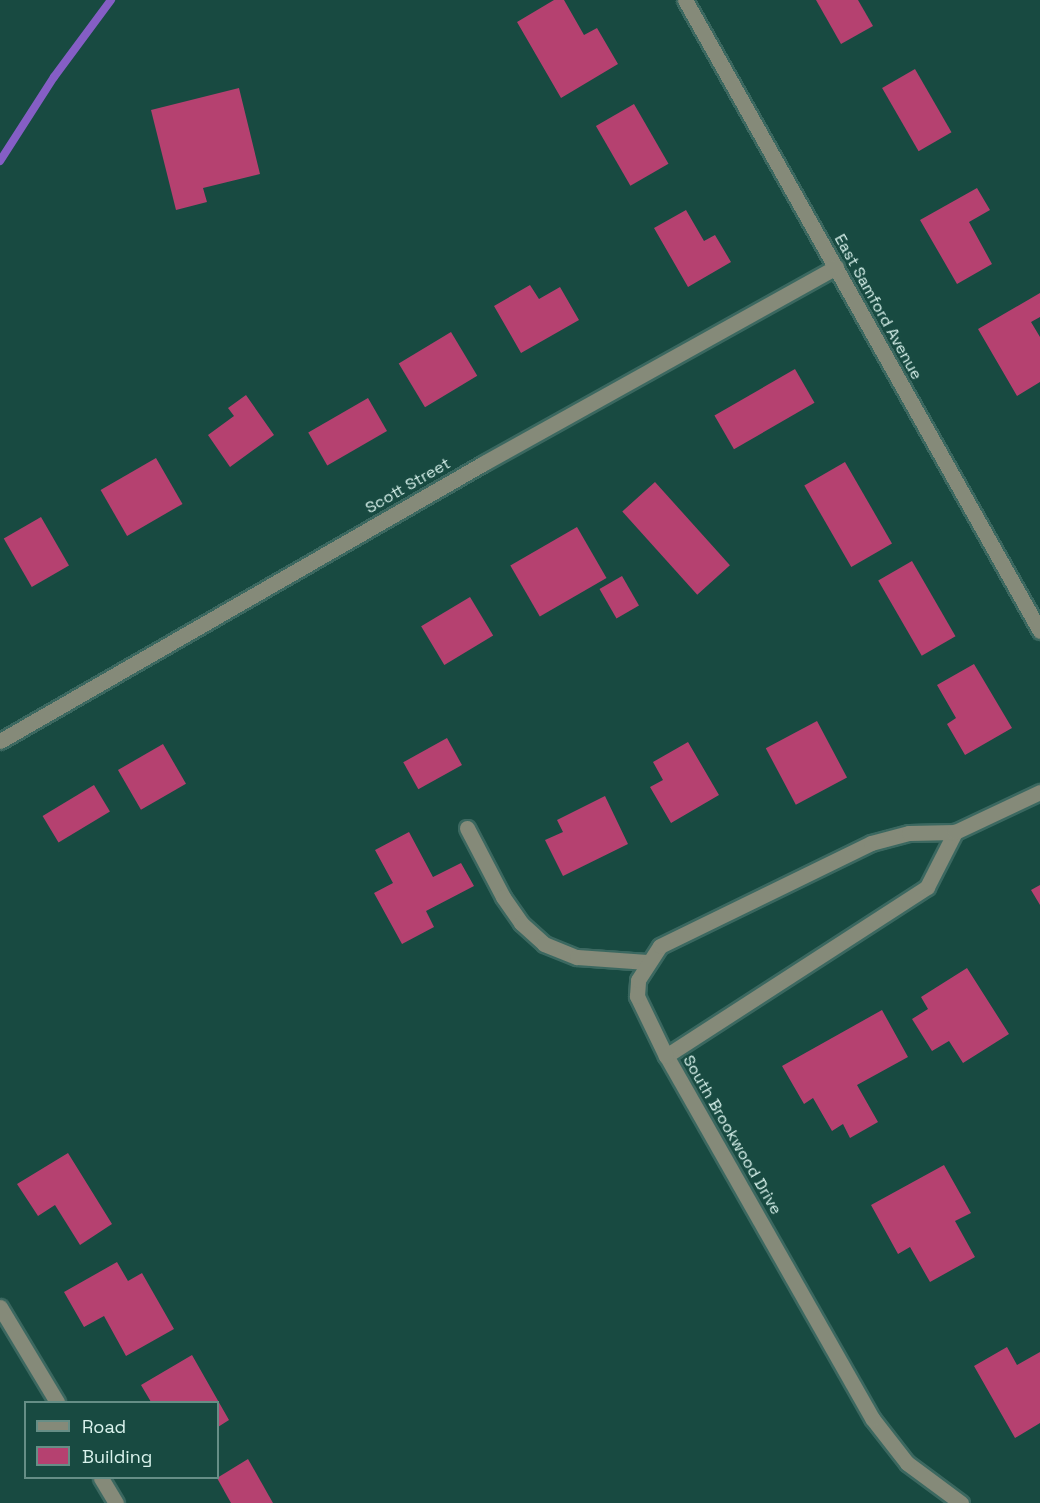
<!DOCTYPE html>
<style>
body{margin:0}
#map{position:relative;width:1040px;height:1503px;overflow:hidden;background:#184a41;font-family:"Space Grotesk",sans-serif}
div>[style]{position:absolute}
.stream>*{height:8px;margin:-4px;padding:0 4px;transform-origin:4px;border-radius:4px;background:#855ec5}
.building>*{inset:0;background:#b54170;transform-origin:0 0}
.roads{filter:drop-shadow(2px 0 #3b6860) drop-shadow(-2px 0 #3b6860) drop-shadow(0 2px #3b6860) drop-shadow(0 -2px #3b6860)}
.minor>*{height:15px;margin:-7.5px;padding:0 7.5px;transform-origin:7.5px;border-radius:7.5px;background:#858a79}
span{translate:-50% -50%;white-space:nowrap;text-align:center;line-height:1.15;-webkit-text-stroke:4.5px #184a41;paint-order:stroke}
.street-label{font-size:16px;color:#daf3ed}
.legend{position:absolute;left:24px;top:1401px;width:195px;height:78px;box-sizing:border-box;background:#184a41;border:2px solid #668e86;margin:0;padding:8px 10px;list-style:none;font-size:18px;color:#daf3ed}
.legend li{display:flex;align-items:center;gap:12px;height:30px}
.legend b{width:30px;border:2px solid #668e86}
</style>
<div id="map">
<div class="stream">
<div style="left:0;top:161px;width:100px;rotate:-57.3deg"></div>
<div style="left:54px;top:77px;width:96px;rotate:-53.5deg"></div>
</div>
<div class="building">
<div style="clip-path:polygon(554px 0,564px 0,584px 35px,597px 28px,618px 64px,561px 98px,517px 22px)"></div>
<div style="clip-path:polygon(816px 0,858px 0,873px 26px,841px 44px)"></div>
<div style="left:915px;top:69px;width:73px;height:38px;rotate:60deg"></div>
<div style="clip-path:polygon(239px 88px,260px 174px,203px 188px,207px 202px,176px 210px,151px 110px)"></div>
<div style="left:634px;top:104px;width:69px;height:44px;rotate:60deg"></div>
<div style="clip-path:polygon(977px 188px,990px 210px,969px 222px,992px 264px,957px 284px,920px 220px)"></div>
<div style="clip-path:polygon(686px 210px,704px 241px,715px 235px,731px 262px,688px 287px,654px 228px)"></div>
<div style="clip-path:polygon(530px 285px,539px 299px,560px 287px,579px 320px,521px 353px,494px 306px)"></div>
<div style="clip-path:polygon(1040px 293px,1040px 317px,1031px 322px,1040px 337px,1040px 382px,1017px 396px,978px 329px)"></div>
<div style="left:451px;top:332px;width:51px;height:61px;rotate:59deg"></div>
<div style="left:795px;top:369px;width:39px;height:93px;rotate:60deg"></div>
<div style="clip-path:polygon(246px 395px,274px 435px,230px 467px,208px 435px,234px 416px,228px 408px)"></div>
<div style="left:368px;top:398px;width:38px;height:69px;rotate:60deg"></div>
<div style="left:156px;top:458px;width:53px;height:64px;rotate:60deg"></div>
<div style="left:845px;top:462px;width:94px;height:47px;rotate:60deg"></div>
<div style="left:655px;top:482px;width:112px;height:44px;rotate:48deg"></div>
<div style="left:41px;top:517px;width:56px;height:43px;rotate:60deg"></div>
<div style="left:577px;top:527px;width:59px;height:77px;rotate:60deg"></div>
<div style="left:912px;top:561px;width:87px;height:39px;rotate:60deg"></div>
<div style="left:622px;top:576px;width:34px;height:26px;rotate:60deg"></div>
<div style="left:470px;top:597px;width:45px;height:57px;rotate:59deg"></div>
<div style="clip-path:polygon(974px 664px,1012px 728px,965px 755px,947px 724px,956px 718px,937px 685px)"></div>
<div style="left:817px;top:721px;width:64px;height:58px;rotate:62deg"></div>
<div style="left:447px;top:738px;width:31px;height:50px;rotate:61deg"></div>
<div style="clip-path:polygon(688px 742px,719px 795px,671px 823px,650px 787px,663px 780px,653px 762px)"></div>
<div style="left:163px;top:744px;width:46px;height:52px;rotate:60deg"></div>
<div style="left:94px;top:785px;width:31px;height:60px;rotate:59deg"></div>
<div style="clip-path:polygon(605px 796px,628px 844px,563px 876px,545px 840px,563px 832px,557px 820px)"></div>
<div style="clip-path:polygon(409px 832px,433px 877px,461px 863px,474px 886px,426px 911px,434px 927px,402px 944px,374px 893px,393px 883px,375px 850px)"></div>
<div style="clip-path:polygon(1040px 885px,1040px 905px,1031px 890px)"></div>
<div style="clip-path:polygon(967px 968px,1009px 1034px,963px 1063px,949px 1041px,932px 1051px,912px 1019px,928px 1009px,921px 997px)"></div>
<div style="clip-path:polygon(882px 1010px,908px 1057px,857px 1085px,878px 1122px,850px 1138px,843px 1124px,832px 1131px,813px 1098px,804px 1104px,782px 1066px)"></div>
<div style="clip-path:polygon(68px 1153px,112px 1224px,80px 1245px,55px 1205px,38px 1216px,17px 1184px)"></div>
<div style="clip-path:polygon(944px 1165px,971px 1213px,955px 1221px,975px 1257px,930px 1282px,910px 1247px,898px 1254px,871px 1205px)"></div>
<div style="clip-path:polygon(117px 1262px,128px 1281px,142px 1273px,174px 1329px,126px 1356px,104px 1316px,84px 1327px,64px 1292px)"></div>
<div style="clip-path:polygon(1007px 1347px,1017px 1365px,1040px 1352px,1040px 1423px,1015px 1438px,974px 1366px)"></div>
<div style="clip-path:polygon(192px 1355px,229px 1420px,218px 1427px,218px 1402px,151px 1402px,141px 1385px)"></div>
<div style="clip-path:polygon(248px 1459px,273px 1503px,231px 1503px,217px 1478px)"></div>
</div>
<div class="roads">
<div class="minor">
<div style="left:685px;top:0;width:724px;rotate:60.64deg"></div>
<div style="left:0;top:741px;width:558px;rotate:-29.87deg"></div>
<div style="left:484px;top:463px;width:403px;rotate:-29.1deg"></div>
<div style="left:467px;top:828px;width:78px;rotate:62.4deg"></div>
<div style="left:503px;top:897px;width:32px;rotate:55deg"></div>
<div style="left:521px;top:923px;width:31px;rotate:42deg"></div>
<div style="left:544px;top:944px;width:35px;rotate:22deg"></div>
<div style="left:577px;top:957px;width:70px;rotate:4.1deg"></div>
<div style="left:666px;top:1056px;width:311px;rotate:-32.9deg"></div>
<div style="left:927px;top:887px;width:62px;rotate:-63deg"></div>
<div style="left:0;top:1307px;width:111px;rotate:59deg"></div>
<div style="left:101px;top:1478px;width:29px;rotate:59deg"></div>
<div style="left:961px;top:1503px;width:67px;rotate:-143.5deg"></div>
<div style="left:907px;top:1463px;width:57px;rotate:-127.9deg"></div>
<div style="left:872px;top:1418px;width:417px;rotate:-119.6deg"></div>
<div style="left:666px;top:1056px;width:67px;rotate:-115.8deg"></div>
<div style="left:637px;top:996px;width:16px;rotate:-86deg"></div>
<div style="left:638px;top:980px;width:40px;rotate:-57.1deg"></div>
<div style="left:660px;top:946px;width:235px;rotate:-26deg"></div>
<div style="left:871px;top:843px;width:39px;rotate:-15deg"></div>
<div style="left:909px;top:833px;width:46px;rotate:-1.2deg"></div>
<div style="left:955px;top:832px;width:94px;rotate:-25.2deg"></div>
</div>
</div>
<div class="street-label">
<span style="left:878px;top:307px;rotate:61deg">East Samford Avenue</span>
<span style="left:408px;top:486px;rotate:-30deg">Scott Street</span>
<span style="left:732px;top:1135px;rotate:60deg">South Brookwood Drive</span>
</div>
<ul class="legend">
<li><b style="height:8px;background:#858a79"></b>Road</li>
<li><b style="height:16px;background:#b54170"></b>Building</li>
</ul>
</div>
